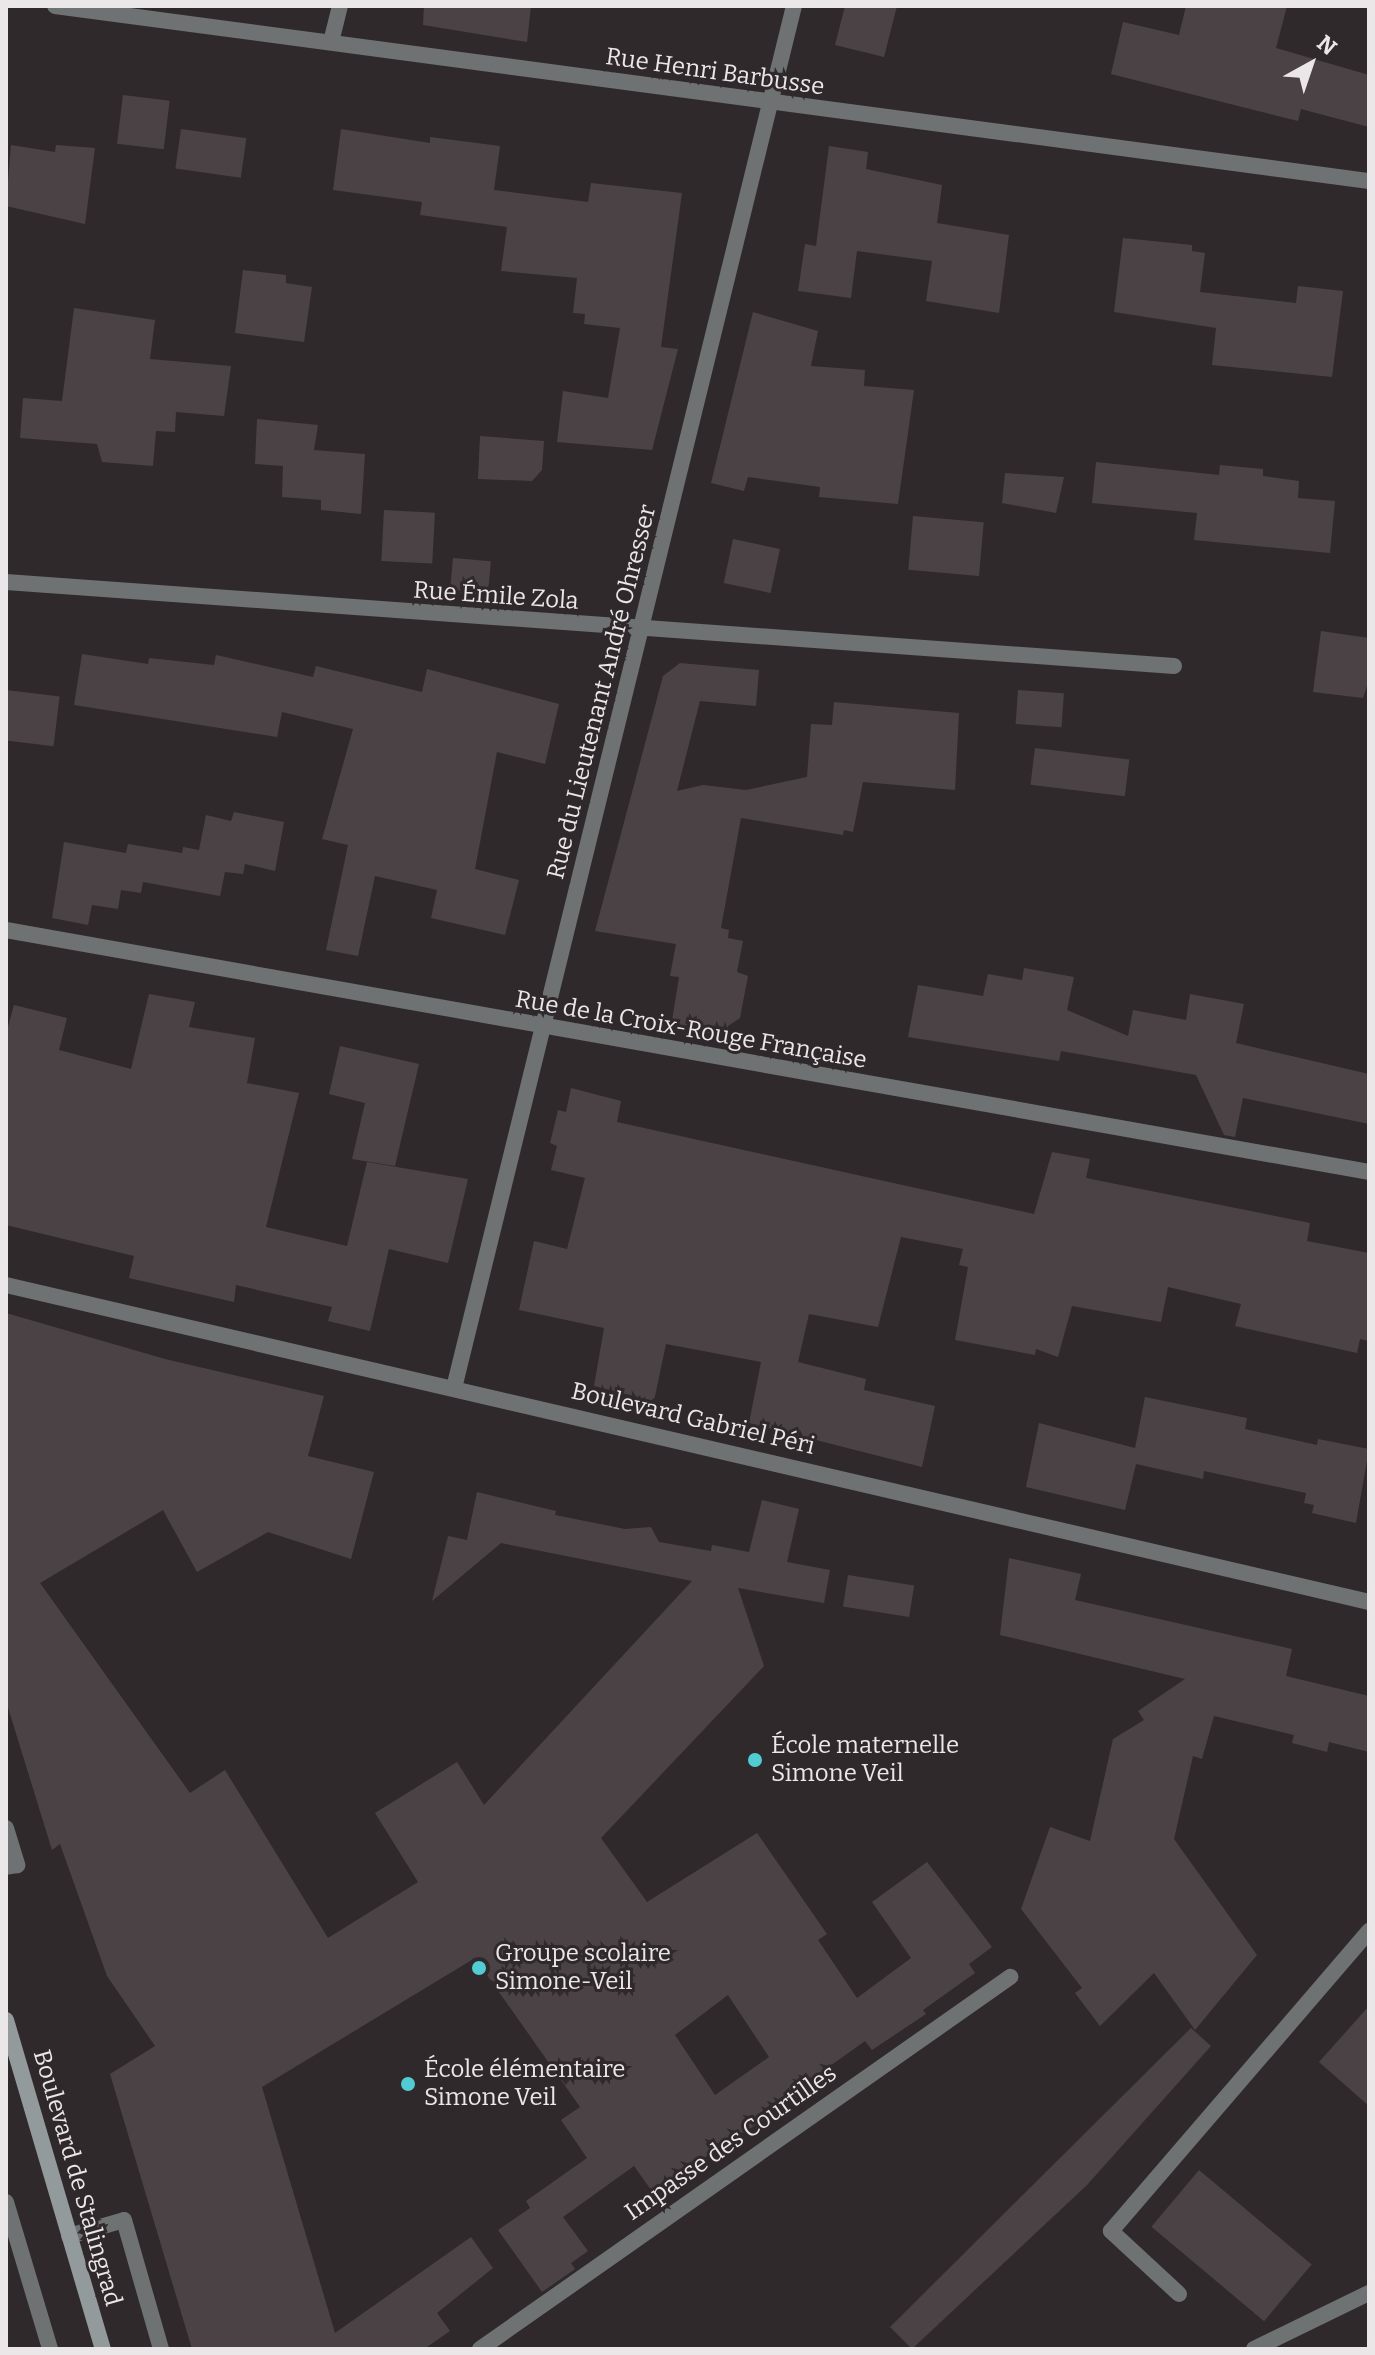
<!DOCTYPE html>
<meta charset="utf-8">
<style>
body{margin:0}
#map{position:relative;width:1375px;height:2355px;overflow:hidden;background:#30292c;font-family:Bitter,serif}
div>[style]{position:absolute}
.building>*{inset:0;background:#4b4246;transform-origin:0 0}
.service>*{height:16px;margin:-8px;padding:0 8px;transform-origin:8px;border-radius:8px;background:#6e7272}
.minor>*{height:16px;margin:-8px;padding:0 8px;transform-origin:8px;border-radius:8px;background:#6e7272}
.secondary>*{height:16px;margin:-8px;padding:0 8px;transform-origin:8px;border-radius:8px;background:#939a9b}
.dots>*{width:22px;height:22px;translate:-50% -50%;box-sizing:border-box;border:4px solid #30292c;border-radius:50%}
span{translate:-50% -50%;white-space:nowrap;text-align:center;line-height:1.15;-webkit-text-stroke:6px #30292c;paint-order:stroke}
.street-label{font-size:24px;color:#ebe6e8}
.poi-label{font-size:24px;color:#ebe6e8}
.left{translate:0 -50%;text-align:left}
.frame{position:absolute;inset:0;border:8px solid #ebe6e8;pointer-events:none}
.north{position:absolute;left:1271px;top:24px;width:80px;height:80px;-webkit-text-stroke:6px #30292c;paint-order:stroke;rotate:40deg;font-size:22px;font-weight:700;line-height:32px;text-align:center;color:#ebe6e8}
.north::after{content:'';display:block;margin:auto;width:28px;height:36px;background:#ebe6e8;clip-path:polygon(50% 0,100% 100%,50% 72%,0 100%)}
</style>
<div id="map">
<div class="building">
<div style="clip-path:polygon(424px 6px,531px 6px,527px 42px,423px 25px)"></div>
<div style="clip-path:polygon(845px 6px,897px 6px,884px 57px,835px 45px)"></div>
<div style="clip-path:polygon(1186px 6px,1287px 6px,1276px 48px,1369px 75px,1369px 127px,1301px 109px,1298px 121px,1111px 74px,1123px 22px,1179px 35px)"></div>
<div style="left:123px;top:95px;width:47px;height:49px;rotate:7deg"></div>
<div style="left:181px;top:129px;width:66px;height:40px;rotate:8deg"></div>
<div style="clip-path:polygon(341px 129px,430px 143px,430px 137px,500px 146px,494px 190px,588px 202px,591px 183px,682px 193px,661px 347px,678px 349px,652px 450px,557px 442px,563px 391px,608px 398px,620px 328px,584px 324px,585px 314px,573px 313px,577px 278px,501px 271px,507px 227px,420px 215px,422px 202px,333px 190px)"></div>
<div style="clip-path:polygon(11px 145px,55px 152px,56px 145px,95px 148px,85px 224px,6px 206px)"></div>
<div style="clip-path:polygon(829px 146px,868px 152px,866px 169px,942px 185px,937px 223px,1009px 235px,999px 313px,926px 301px,932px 261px,857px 251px,851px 298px,798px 291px,805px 244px,816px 246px)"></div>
<div style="clip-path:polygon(1123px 238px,1192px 245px,1192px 251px,1205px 253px,1200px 292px,1296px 303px,1298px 286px,1343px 291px,1332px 377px,1212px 365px,1216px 328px,1114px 312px)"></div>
<div style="clip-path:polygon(243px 270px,286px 275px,286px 283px,312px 287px,304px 342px,235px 333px)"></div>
<div style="clip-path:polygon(74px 308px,155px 320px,150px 359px,231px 366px,224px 416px,176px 412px,175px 432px,156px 431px,153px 466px,102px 462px,97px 444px,20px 438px,23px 398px,62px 401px)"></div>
<div style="clip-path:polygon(753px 312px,818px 331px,811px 366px,865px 370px,864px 386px,914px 390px,898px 504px,819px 497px,820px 487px,748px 477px,744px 491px,711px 483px)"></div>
<div style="clip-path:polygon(257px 419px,318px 425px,314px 450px,365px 454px,361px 514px,321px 510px,321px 500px,282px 497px,283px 466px,255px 464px)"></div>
<div style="clip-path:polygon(480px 436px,544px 441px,542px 470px,532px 481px,478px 479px)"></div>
<div style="clip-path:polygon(1096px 462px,1219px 475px,1220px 465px,1263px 469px,1263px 476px,1299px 481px,1298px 498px,1335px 501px,1330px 553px,1194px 540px,1197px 513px,1092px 503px)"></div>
<div style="clip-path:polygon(1005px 473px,1064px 477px,1056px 513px,1002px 503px)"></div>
<div style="left:384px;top:510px;width:51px;height:51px;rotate:3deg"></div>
<div style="left:913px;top:516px;width:71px;height:54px;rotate:5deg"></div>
<div style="left:733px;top:539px;width:48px;height:45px;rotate:12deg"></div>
<div style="left:453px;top:558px;width:38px;height:34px;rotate:5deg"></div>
<div style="clip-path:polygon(1321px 631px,1369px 638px,1369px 680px,1363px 698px,1313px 692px)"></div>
<div style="clip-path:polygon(82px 654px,148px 664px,149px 658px,214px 665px,216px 655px,313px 677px,316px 666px,422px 692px,427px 669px,559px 704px,545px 764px,497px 752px,475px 869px,519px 880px,505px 935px,431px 918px,437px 890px,375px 876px,358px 956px,326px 950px,348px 845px,322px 839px,353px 729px,282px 712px,277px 737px,74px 705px)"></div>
<div style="clip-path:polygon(680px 663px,759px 670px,756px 706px,700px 701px,677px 791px,703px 785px,746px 790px,807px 777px,811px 724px,832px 725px,834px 702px,959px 713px,955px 790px,863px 782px,853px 832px,844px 830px,843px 835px,741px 818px,721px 928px,729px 930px,728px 938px,743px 941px,737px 972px,748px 976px,740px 1018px,728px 1026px,726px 1036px,671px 1027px,679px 977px,670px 976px,676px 944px,595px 931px,663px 676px)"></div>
<div style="left:6px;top:690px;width:54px;height:50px;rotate:7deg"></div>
<div style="left:1018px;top:690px;width:46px;height:34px;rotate:4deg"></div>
<div style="left:1035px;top:748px;width:95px;height:37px;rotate:7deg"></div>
<div style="clip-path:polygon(234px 812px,284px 822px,275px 871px,245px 864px,243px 874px,225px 872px,220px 896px,143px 882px,141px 893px,121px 890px,118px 909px,92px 905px,88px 925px,52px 918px,64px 842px,126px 853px,128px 844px,182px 853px,183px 847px,199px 850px,206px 815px,231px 821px)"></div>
<div style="clip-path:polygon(1024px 968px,1074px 977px,1067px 1010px,1128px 1036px,1133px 1010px,1186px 1020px,1190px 994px,1244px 1004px,1236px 1043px,1369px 1074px,1369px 1124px,1243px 1098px,1235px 1137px,1224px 1135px,1196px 1075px,1061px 1051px,1059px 1061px,908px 1037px,918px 985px,983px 996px,988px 974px,1022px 980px)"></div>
<div style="clip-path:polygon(149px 994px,195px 1002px,189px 1027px,255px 1038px,247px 1083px,299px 1093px,266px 1227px,347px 1246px,367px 1162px,468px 1179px,448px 1263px,389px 1249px,370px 1331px,328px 1321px,332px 1307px,236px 1285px,234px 1302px,129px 1278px,134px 1256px,6px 1225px,6px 1034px,14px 1005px,67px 1018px,59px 1050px,131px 1069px)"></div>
<div style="clip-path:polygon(340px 1046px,419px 1064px,395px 1166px,352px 1159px,365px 1103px,329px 1094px)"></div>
<div style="clip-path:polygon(571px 1088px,621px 1101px,617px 1122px,1034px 1214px,1052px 1152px,1090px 1159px,1086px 1178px,1310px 1223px,1307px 1241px,1369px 1253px,1369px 1341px,1360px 1339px,1357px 1353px,1235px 1326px,1241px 1304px,1168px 1287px,1161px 1322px,1072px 1306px,1058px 1357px,1036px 1349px,1035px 1355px,955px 1340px,968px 1267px,959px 1265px,963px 1249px,901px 1237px,878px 1327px,809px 1314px,798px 1362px,866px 1379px,864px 1390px,935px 1406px,922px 1467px,749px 1423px,761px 1362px,666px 1344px,654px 1401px,594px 1386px,604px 1328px,519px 1310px,534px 1241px,567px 1249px,585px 1178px,551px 1170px,557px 1146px,550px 1143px,554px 1127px,558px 1110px,566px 1112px)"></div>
<div style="clip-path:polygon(evenodd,6px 1313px,165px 1359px,324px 1396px,308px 1456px,374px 1472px,351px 1559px,268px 1532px,197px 1572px,163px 1510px,40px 1583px,190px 1793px,225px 1770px,328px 1938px,418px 1882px,375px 1813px,457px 1762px,484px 1805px,692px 1581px,501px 1543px,432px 1601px,448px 1536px,467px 1540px,477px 1492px,556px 1511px,555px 1515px,625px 1529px,651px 1527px,659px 1542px,711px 1551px,712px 1545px,749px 1552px,762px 1500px,799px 1509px,787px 1562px,830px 1570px,824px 1603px,738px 1588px,764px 1666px,601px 1838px,647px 1902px,757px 1833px,827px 1934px,818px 1940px,857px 1998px,911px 1958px,872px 1902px,927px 1862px,992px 1947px,969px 1964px,975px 1973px,923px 2010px,926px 2014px,872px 2050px,865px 2041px,795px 2091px,798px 2096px,654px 2194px,634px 2166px,563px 2217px,588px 2251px,571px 2263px,575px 2269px,542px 2292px,498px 2230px,530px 2208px,526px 2201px,587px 2158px,561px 2120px,580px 2107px,475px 1958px,262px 2087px,335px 2333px,471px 2237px,493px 2268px,437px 2313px,450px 2331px,424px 2349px,192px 2349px,110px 2074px,155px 2046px,107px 1976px,60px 1844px,52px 1850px,6px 1701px,6px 1313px,728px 1995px,769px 2057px,715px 2095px,675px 2035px,728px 1995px)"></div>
<div style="clip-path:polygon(1145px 1397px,1247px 1418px,1245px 1429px,1317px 1445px,1318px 1439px,1369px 1449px,1356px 1523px,1312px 1513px,1314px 1505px,1304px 1503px,1306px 1493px,1204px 1471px,1203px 1479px,1136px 1464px,1125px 1510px,1026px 1487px,1039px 1423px,1135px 1448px)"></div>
<div style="clip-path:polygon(1009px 1558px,1081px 1574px,1075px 1600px,1292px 1649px,1286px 1676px,1369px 1696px,1369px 1752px,1329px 1742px,1327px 1752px,1292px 1743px,1294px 1735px,1214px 1716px,1202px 1759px,1193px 1756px,1174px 1839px,1257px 1955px,1195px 2030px,1154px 1973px,1100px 2026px,1075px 1993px,1082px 1988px,1021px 1909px,1050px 1827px,1090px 1841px,1113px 1739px,1144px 1720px,1138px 1711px,1185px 1679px,1000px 1635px)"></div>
<div style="left:848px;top:1575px;width:67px;height:32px;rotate:9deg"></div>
<div style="clip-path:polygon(1369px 2006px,1369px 2106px,1319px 2062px)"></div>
<div style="clip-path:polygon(1191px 2028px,1211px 2046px,1087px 2185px,912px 2349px,890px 2327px)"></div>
<div style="left:1199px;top:2170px;width:147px;height:74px;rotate:40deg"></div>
</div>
<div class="service">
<div style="left:6px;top:1828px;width:39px;rotate:73deg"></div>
<div style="left:17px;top:1865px;width:11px;rotate:170deg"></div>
<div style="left:6px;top:2202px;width:153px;rotate:73.3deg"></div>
<div style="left:69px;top:2236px;width:57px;rotate:-16.2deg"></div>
<div style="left:124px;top:2220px;width:134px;rotate:74deg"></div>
<div style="left:1179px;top:2294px;width:93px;rotate:-137.2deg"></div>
<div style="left:1111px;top:2231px;width:396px;rotate:-49.3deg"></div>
<div style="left:480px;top:2349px;width:648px;rotate:-35.06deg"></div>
<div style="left:1254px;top:2349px;width:128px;rotate:-26deg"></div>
</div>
<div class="minor">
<div style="left:55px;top:6px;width:1326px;rotate:7.59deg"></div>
<div style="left:331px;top:42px;width:37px;rotate:-76deg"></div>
<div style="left:6px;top:582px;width:1171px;rotate:4.11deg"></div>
<div style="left:6px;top:930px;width:1384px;rotate:10.07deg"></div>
<div style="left:6px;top:1285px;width:1399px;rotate:13.09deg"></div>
<div style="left:454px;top:1388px;width:1423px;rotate:-76.18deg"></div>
</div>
<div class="secondary">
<div style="left:6px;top:2020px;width:343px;rotate:73.6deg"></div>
</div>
<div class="dots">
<div style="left:755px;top:1760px;background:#51ccd3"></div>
<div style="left:479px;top:1968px;background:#51ccd3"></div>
<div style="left:408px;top:2084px;background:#51ccd3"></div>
</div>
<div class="street-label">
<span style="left:715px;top:72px;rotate:8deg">Rue Henri Barbusse</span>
<span style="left:496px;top:596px;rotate:4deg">Rue Émile Zola</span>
<span style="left:602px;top:692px;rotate:-76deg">Rue du Lieutenant André Ohresser</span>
<span style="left:691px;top:1030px;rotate:10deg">Rue de la Croix-Rouge Française</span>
<span style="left:693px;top:1419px;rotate:13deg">Boulevard Gabriel Péri</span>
<span style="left:731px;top:2143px;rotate:-35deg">Impasse des Courtilles</span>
<span style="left:77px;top:2178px;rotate:74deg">Boulevard de Stalingrad</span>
</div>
<div class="poi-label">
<span class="left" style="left:771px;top:1760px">École maternelle<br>Simone Veil</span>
<span class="left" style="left:495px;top:1968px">Groupe scolaire<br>Simone-Veil</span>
<span class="left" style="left:424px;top:2084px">École élémentaire<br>Simone Veil</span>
</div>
<div class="frame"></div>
<div class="north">N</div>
</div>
